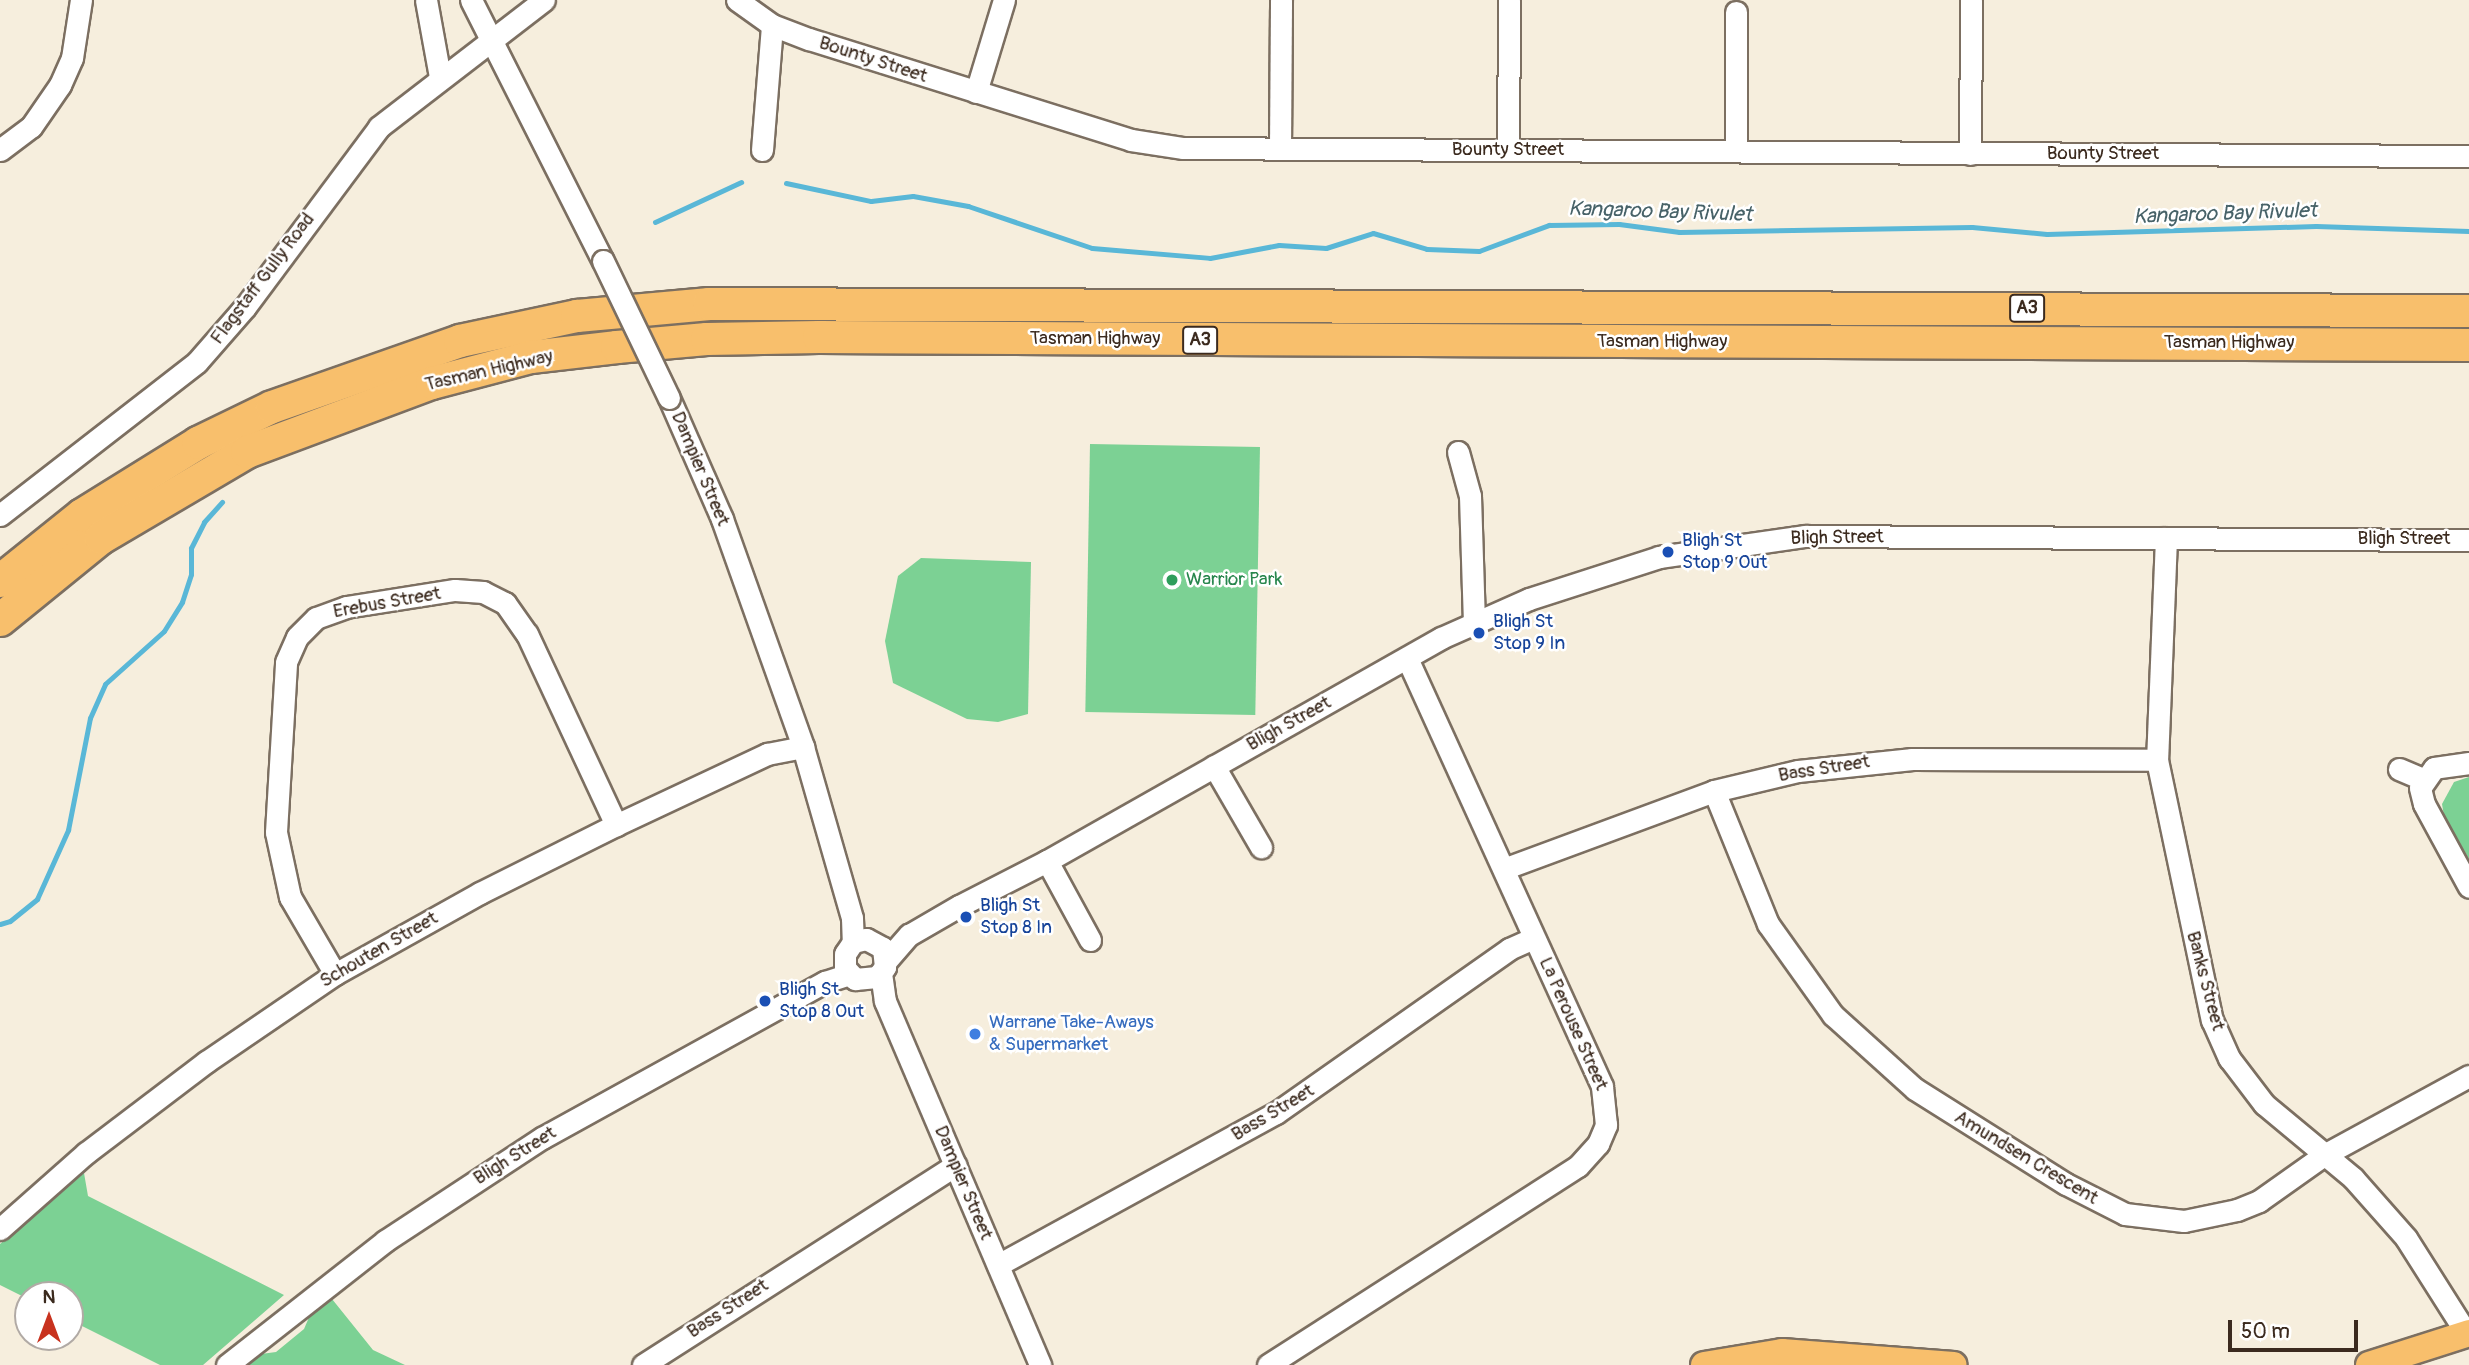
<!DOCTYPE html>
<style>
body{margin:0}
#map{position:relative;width:2469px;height:1365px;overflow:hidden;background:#f6eedd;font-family:Pangolin,sans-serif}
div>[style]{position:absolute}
.green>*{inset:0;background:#7cd194;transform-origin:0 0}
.stream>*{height:5px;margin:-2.5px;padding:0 2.5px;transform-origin:2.5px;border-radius:2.5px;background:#59b7d7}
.roads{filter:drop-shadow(2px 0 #7c6f61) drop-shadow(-2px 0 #7c6f61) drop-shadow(0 2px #7c6f61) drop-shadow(0 -2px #7c6f61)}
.minor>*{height:21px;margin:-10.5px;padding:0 10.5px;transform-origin:10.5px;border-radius:10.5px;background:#fff}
.major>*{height:26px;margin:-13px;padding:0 13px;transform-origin:13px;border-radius:13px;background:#f8bf6c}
.highway>*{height:32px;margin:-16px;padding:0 16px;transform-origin:16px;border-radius:16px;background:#f8bf6c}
.bridges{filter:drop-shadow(2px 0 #7c6f61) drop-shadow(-2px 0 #7c6f61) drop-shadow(0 2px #7c6f61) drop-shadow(0 -2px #7c6f61)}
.minor-bridge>*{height:21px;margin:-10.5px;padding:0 10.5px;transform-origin:10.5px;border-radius:10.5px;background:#fff}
.dots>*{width:19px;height:19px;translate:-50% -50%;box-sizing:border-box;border:4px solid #fff;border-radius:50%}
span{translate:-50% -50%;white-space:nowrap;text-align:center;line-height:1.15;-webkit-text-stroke:5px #fff;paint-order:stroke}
.shield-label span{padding:2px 5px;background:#fff;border:2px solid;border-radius:5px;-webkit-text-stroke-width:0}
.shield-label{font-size:18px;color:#3b2a1e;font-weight:700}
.street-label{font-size:19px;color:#3b2a1e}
.transit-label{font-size:19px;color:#164399}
.left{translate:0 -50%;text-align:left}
.leisure-label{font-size:19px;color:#27864d}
.shop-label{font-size:19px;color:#366cbe}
.water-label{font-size:21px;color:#476268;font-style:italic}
.north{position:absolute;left:14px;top:1281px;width:70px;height:70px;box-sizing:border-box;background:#fff;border:2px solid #b1aaa5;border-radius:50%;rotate:0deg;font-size:19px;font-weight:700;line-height:28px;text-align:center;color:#3b2a1e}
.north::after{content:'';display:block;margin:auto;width:24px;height:32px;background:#c8321e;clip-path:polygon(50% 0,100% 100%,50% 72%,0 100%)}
.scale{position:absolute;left:2228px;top:1320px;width:130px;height:32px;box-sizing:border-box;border:4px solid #3b2a1e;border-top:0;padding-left:9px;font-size:21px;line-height:24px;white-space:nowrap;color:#3b2a1e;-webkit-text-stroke:5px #fff;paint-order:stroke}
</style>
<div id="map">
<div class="green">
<div style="left:1090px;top:444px;width:170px;height:268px;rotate:1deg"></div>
<div style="clip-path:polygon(921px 558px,1031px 562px,1028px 714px,998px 722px,967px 719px,893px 683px,885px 641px,898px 576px)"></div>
<div style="clip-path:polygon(2469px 777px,2469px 859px,2444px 816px,2442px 804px,2454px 782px)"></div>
<div style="clip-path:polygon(84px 1173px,88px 1196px,284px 1295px,203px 1365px,160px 1365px,70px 1320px,70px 1295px,28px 1295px,28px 1299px,0 1285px,0 1244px)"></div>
<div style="clip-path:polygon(332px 1299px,373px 1350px,405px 1365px,249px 1365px,261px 1354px,276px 1352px,304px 1329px,310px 1315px)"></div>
</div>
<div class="stream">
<div style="left:786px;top:183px;width:87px;rotate:12deg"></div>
<div style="left:871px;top:201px;width:42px;rotate:-6.8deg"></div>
<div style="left:913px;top:196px;width:56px;rotate:10.3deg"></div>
<div style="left:968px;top:206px;width:131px;rotate:18.7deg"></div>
<div style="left:1092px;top:248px;width:118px;rotate:4.8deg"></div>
<div style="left:1210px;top:258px;width:70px;rotate:-10.7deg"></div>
<div style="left:1279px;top:245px;width:47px;rotate:3.7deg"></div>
<div style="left:1326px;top:248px;width:49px;rotate:-17.7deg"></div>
<div style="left:1373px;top:233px;width:56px;rotate:16.5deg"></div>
<div style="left:1427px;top:249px;width:52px;rotate:2.2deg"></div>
<div style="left:1479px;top:251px;width:75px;rotate:-20.4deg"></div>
<div style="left:1549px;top:225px;width:70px;rotate:-0.8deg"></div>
<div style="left:1619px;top:224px;width:61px;rotate:7.6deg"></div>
<div style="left:1679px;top:232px;width:293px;rotate:-1deg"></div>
<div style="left:1972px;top:227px;width:75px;rotate:5.3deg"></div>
<div style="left:2047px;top:234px;width:269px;rotate:-1.7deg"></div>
<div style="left:2316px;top:226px;width:153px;rotate:1.9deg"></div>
<div style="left:655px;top:222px;width:95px;rotate:-24.9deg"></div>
<div style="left:0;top:924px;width:10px;rotate:-17deg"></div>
<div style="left:10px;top:921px;width:35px;rotate:-39deg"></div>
<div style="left:37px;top:899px;width:76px;rotate:-65.8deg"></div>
<div style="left:68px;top:830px;width:114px;rotate:-78.9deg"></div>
<div style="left:90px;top:718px;width:37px;rotate:-66deg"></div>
<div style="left:105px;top:684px;width:79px;rotate:-41.9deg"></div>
<div style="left:164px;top:631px;width:34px;rotate:-58deg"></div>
<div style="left:182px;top:602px;width:29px;rotate:-72deg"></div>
<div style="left:191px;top:574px;width:26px;rotate:-90deg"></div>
<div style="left:191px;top:548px;width:29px;rotate:-63deg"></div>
<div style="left:204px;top:522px;width:27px;rotate:-48deg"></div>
</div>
<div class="roads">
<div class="minor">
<div style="left:426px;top:0;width:78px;rotate:79.7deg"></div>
<div style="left:471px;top:0;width:292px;rotate:63.2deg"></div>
<div style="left:737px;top:0;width:43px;rotate:35.5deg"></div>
<div style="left:772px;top:25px;width:40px;rotate:21deg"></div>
<div style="left:809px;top:39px;width:337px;rotate:17.4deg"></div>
<div style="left:1131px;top:140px;width:53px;rotate:8.7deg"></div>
<div style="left:1183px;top:148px;width:1286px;rotate:0.36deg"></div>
<div style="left:1736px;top:12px;width:139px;rotate:90deg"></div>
<div style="left:976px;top:92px;width:96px;rotate:-73.1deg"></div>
<div style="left:1280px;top:148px;width:148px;rotate:-89.6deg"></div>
<div style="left:0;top:150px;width:39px;rotate:-37deg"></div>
<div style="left:31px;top:127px;width:51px;rotate:-55.4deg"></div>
<div style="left:60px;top:85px;width:30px;rotate:-66deg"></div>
<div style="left:72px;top:58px;width:59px;rotate:-81.2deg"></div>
<div style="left:762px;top:150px;width:125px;rotate:-85.4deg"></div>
<div style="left:1508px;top:150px;width:150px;rotate:-89.6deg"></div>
<div style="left:1970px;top:154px;width:154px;rotate:-89.6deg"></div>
<div style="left:669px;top:398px;width:132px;rotate:66.3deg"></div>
<div style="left:722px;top:519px;width:242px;rotate:70.4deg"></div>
<div style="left:803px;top:747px;width:178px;rotate:74deg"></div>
<div style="left:852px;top:918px;width:24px;rotate:88deg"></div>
<div style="left:853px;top:942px;width:14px;rotate:124deg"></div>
<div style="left:845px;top:954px;width:14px;rotate:90deg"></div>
<div style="left:845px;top:968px;width:15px;rotate:48deg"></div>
<div style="left:855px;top:979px;width:22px;rotate:-5deg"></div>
<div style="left:877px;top:977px;width:13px;rotate:-51deg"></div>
<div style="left:885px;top:967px;width:19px;rotate:-96deg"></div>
<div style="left:883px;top:948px;width:19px;rotate:-152deg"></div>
<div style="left:866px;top:939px;width:13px;rotate:167deg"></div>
<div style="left:1458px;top:452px;width:46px;rotate:74.7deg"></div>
<div style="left:1470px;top:496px;width:126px;rotate:88.2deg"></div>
<div style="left:0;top:515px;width:249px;rotate:-37.8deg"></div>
<div style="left:197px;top:362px;width:73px;rotate:-48.9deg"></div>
<div style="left:245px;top:307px;width:224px;rotate:-53.3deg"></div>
<div style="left:379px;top:127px;width:208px;rotate:-37.6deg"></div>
<div style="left:2166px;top:538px;width:222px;rotate:92.3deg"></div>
<div style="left:2157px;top:760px;width:266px;rotate:78.1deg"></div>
<div style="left:2212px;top:1020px;width:42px;rotate:65.9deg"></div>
<div style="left:2229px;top:1058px;width:58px;rotate:52.7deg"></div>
<div style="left:2264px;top:1104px;width:116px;rotate:39.7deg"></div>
<div style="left:2353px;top:1178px;width:80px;rotate:48.5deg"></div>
<div style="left:2406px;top:1238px;width:114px;rotate:57.6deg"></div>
<div style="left:2469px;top:763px;width:35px;rotate:172deg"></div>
<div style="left:2434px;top:768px;width:24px;rotate:125deg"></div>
<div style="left:2420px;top:788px;width:16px;rotate:76deg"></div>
<div style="left:2424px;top:804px;width:94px;rotate:61.5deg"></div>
<div style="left:1214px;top:766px;width:94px;rotate:59.9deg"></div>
<div style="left:2399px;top:769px;width:25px;rotate:23deg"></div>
<div style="left:1714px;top:791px;width:144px;rotate:67.9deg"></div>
<div style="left:1768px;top:924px;width:112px;rotate:54.5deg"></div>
<div style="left:1833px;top:1015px;width:110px;rotate:42.1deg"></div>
<div style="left:1915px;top:1089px;width:178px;rotate:32.2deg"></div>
<div style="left:2066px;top:1184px;width:66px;rotate:27deg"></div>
<div style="left:2125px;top:1214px;width:59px;rotate:6.8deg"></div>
<div style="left:2184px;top:1221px;width:54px;rotate:-11.7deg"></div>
<div style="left:2237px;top:1210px;width:24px;rotate:-22deg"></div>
<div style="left:2259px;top:1201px;width:80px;rotate:-35.3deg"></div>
<div style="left:2324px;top:1155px;width:165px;rotate:-28.6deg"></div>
<div style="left:1047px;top:861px;width:90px;rotate:61.4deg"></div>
<div style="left:1506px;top:868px;width:222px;rotate:-20.3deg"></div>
<div style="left:1714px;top:791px;width:86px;rotate:-13.4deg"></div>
<div style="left:1798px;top:771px;width:115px;rotate:-6deg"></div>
<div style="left:1912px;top:759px;width:245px;rotate:0.2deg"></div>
<div style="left:886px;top:961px;width:35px;rotate:-49deg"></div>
<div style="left:909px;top:935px;width:58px;rotate:-30.1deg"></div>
<div style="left:959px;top:906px;width:99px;rotate:-27.1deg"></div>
<div style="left:1047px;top:861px;width:453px;rotate:-29.5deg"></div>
<div style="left:1441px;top:638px;width:96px;rotate:-23.9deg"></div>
<div style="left:1529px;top:599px;width:137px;rotate:-17.9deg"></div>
<div style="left:1659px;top:557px;width:148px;rotate:-8.2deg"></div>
<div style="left:1805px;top:536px;width:664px;rotate:0.35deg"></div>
<div style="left:881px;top:973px;width:28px;rotate:82deg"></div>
<div style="left:885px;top:1001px;width:396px;rotate:66.9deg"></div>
<div style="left:335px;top:974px;width:89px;rotate:-120.3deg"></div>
<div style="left:290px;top:897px;width:66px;rotate:-102.2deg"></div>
<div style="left:276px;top:832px;width:170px;rotate:-86.6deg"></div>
<div style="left:286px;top:662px;width:27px;rotate:-66deg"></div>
<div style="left:297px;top:637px;width:27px;rotate:-45deg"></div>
<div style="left:316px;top:618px;width:32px;rotate:-20deg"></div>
<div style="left:346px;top:607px;width:110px;rotate:-8.9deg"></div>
<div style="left:455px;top:590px;width:28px;rotate:4deg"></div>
<div style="left:483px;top:592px;width:25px;rotate:27deg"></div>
<div style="left:505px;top:603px;width:38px;rotate:55deg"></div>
<div style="left:527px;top:634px;width:211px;rotate:65deg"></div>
<div style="left:0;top:1229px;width:115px;rotate:-41.5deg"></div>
<div style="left:86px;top:1153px;width:151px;rotate:-37.2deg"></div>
<div style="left:206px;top:1062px;width:156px;rotate:-34.3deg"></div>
<div style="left:335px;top:974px;width:166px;rotate:-29.2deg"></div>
<div style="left:480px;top:893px;width:152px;rotate:-26.6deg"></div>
<div style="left:616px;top:825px;width:167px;rotate:-25.2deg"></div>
<div style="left:767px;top:754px;width:37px;rotate:-11deg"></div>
<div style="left:998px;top:1265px;width:317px;rotate:-28.7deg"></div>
<div style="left:1276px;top:1113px;width:285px;rotate:-35.1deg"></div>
<div style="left:1509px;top:949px;width:27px;rotate:-24deg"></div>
<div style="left:227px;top:1365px;width:201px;rotate:-38.1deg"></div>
<div style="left:385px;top:1241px;width:188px;rotate:-33.3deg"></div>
<div style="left:542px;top:1138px;width:323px;rotate:-28.9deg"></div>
<div style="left:825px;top:982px;width:25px;rotate:-18deg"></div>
<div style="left:643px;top:1365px;width:371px;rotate:-32.6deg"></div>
<div style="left:1268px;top:1365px;width:368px;rotate:-32.7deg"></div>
<div style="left:1578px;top:1166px;width:30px;rotate:-48deg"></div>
<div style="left:1598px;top:1144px;width:21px;rotate:-67deg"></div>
<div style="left:1606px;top:1125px;width:39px;rotate:-96deg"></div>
<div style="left:1602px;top:1086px;width:470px;rotate:-114.5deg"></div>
</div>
<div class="major">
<div style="left:1704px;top:1365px;width:79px;rotate:-9.5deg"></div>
<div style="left:1782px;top:1352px;width:172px;rotate:4.3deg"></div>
<div style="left:2369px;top:1365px;width:105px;rotate:-17.7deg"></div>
</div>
<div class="highway">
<div style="left:0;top:581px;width:105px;rotate:-38.8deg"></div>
<div style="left:82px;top:515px;width:137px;rotate:-31.8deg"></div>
<div style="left:198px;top:443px;width:82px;rotate:-25.9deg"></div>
<div style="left:272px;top:407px;width:199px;rotate:-19.3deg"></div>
<div style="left:460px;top:341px;width:120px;rotate:-12.1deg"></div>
<div style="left:577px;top:316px;width:133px;rotate:-5.2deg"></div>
<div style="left:709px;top:304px;width:1760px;rotate:0.23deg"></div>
<div style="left:0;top:620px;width:130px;rotate:-39.1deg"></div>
<div style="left:101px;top:538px;width:169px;rotate:-30.5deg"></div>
<div style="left:247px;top:452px;width:197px;rotate:-20.5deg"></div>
<div style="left:432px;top:383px;width:102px;rotate:-14.7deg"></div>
<div style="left:531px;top:357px;width:87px;rotate:-6.6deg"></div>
<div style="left:617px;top:347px;width:90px;rotate:-5.1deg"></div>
<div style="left:707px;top:339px;width:112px;rotate:-1deg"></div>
<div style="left:819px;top:337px;width:1650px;rotate:0.28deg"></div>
</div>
</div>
<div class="bridges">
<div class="minor-bridge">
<div style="left:603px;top:261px;width:152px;rotate:64.3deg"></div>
</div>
</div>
<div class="dots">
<div style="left:1668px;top:552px;background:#1a4fb4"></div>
<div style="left:1172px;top:580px;background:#2e9e5b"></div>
<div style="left:1479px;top:633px;background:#1a4fb4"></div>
<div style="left:966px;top:917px;background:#1a4fb4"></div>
<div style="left:765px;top:1001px;background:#1a4fb4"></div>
<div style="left:975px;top:1034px;background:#3f7fe0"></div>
</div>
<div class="shield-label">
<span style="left:2027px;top:308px">A3</span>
<span style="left:1200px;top:340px">A3</span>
</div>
<div class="street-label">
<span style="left:873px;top:60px;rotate:18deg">Bounty Street</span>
<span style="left:1508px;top:150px">Bounty Street</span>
<span style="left:2103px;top:154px">Bounty Street</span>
<span style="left:263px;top:279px;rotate:-53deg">Flagstaff Gully Road</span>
<span style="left:1095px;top:339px">Tasman Highway</span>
<span style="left:1662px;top:342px">Tasman Highway</span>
<span style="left:2229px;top:343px">Tasman Highway</span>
<span style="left:489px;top:371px;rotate:-13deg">Tasman Highway</span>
<span style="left:700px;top:469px;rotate:67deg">Dampier Street</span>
<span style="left:1837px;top:538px;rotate:-1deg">Bligh Street</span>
<span style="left:2404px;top:539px">Bligh Street</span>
<span style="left:387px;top:603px;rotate:-10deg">Erebus Street</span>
<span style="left:1289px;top:724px;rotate:-29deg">Bligh Street</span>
<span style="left:1824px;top:769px;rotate:-9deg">Bass Street</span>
<span style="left:379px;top:950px;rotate:-30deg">Schouten Street</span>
<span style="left:2205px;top:981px;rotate:75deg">Banks Street</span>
<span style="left:1573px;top:1024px;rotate:66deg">La Perouse Street</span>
<span style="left:1273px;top:1113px;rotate:-31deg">Bass Street</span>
<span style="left:515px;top:1156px;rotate:-32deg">Bligh Street</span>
<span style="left:2026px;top:1158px;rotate:31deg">Amundsen Crescent</span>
<span style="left:963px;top:1183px;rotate:67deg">Dampier Street</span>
<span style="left:728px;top:1309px;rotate:-33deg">Bass Street</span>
</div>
<div class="transit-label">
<span class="left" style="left:1682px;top:552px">Bligh St<br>Stop 9 Out</span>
<span class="left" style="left:1493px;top:633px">Bligh St<br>Stop 9 In</span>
<span class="left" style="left:980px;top:917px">Bligh St<br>Stop 8 In</span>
<span class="left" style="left:779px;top:1001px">Bligh St<br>Stop 8 Out</span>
</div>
<div class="leisure-label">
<span class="left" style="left:1186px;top:580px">Warrior Park</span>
</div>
<div class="shop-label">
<span class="left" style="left:989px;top:1034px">Warrane Take-Aways<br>&amp; Supermarket</span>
</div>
<div class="water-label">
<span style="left:1660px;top:212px;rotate:2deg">Kangaroo Bay Rivulet</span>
<span style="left:2225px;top:214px;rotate:-2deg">Kangaroo Bay Rivulet</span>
</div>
<div class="north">N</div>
<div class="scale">50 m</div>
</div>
